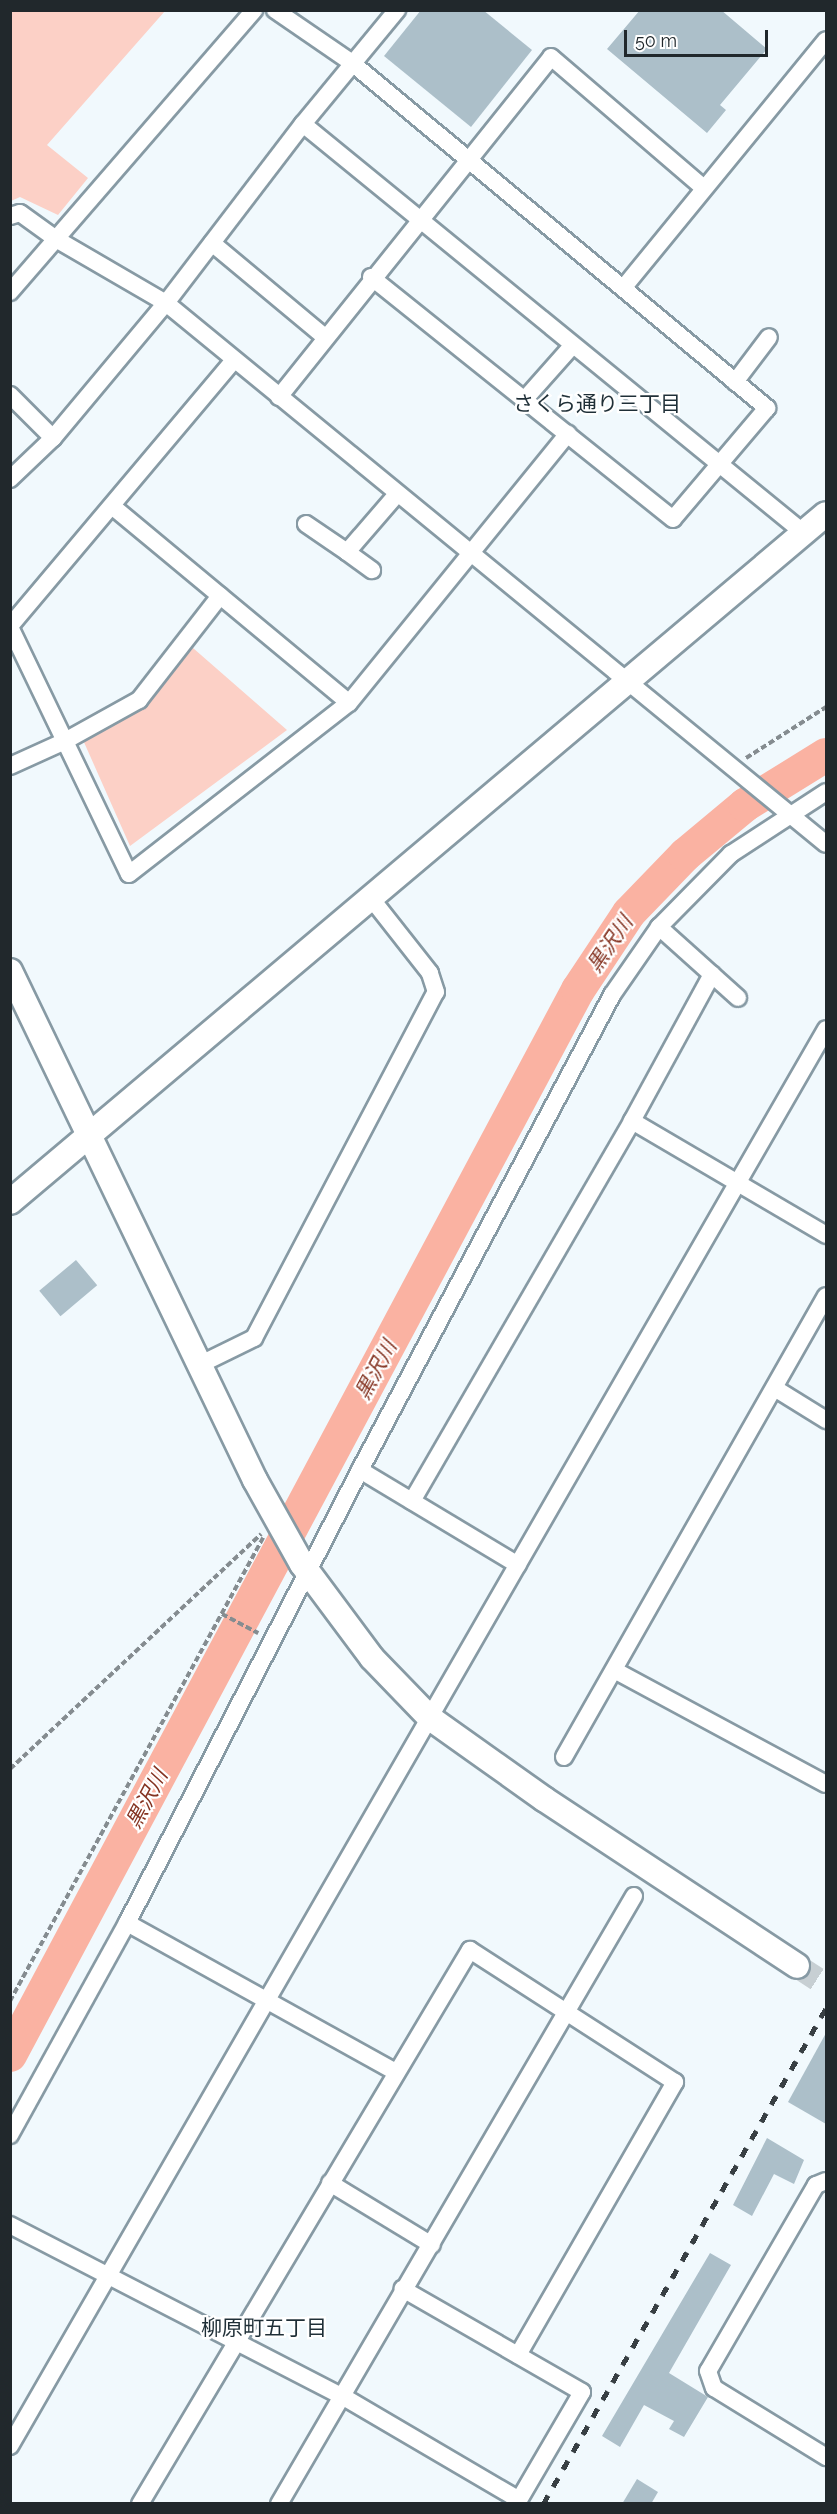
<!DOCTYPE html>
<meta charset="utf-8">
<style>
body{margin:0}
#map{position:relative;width:837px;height:2514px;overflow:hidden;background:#f1f9fd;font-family:Raleway,"Noto Sans JP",sans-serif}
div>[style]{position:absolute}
.green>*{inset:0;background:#fcd0c6}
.river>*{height:34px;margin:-17px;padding:0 17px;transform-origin:17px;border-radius:17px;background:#fab2a2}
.building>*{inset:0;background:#acbfc9;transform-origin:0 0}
.secondary-tunnel>*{height:24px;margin-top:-12px;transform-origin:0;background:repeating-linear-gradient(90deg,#c7cfd3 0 24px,transparent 0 36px)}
.path>*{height:4px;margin-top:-2px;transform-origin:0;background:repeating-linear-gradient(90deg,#858c90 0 6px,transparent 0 9px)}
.roads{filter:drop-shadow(2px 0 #879aa4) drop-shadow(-2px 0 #879aa4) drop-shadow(0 2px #879aa4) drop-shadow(0 -2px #879aa4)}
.street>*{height:16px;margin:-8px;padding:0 8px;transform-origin:8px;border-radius:8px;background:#fff}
.secondary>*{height:24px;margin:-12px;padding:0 12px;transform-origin:12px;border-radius:12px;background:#fff}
.rail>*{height:4.5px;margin-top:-2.25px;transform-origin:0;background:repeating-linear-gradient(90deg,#383f43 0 10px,transparent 0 20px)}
span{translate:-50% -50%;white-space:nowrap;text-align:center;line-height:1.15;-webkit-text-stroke:4.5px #fff;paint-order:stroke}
.neighbourhood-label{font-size:21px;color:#1f2f37}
.water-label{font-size:21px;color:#843220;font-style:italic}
.frame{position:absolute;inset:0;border:12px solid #21282c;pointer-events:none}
.scale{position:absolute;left:624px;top:30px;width:144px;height:27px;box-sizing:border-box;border:3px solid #21282c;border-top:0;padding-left:8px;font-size:18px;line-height:21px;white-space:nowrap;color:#21282c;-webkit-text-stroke:4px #fff;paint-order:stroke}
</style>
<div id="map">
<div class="green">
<div style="clip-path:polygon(11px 10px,165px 11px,47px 145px,88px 178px,58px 215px,20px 197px,11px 201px)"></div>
<div style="clip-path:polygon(193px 648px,287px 730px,130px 846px,83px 740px,145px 706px)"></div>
</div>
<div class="river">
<div style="left:10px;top:2055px;width:1207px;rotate:-61.93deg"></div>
<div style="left:578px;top:990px;width:92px;rotate:-56.5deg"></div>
<div style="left:629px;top:913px;width:81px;rotate:-46deg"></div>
<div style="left:685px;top:855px;width:78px;rotate:-39.8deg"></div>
<div style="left:745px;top:805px;width:95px;rotate:-31.7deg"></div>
</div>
<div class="building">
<div style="clip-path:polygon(421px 10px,483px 10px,532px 50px,471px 127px,384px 56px)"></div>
<div style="clip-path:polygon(640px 10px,721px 10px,767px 49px,720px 105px,726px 110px,707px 133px,607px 49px)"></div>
<div style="left:76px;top:1260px;width:33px;height:48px;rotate:50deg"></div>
<div style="clip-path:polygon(826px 2033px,826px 2124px,788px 2102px)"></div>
<div style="clip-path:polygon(767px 2138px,804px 2160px,794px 2184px,774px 2174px,752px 2216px,733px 2205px)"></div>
<div style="clip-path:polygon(710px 2253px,731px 2265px,669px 2373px,708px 2397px,684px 2437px,669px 2429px,674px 2421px,644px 2405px,620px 2447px,602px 2436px)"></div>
<div style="clip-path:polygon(637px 2479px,658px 2492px,651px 2504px,622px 2504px)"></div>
</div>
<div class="secondary-tunnel">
<div style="left:797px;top:1966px;width:35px;rotate:33deg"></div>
</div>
<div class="path">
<div style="left:746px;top:758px;width:95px;rotate:-32.5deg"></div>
<div style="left:222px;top:1614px;width:41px;rotate:27.8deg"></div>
<div style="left:10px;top:1769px;width:344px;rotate:-43.1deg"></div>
<div style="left:10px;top:2001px;width:528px;rotate:-61.35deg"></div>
</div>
<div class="roads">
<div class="street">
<div style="left:275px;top:10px;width:93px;rotate:34.5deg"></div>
<div style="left:352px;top:63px;width:540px;rotate:39.74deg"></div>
<div style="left:767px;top:408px;width:145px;rotate:130.3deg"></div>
<div style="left:673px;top:519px;width:387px;rotate:-141.3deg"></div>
<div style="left:303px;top:124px;width:647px;rotate:39.23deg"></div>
<div style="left:10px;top:216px;width:10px;rotate:-17deg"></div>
<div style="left:20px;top:213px;width:44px;rotate:35.8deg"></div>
<div style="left:56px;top:239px;width:127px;rotate:30.2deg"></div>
<div style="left:166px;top:303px;width:853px;rotate:39.34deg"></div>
<div style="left:212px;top:243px;width:147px;rotate:39.8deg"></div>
<div style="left:624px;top:287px;width:319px;rotate:-50.7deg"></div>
<div style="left:10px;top:292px;width:373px;rotate:-49.1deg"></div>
<div style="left:735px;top:382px;width:56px;rotate:-52.9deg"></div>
<div style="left:10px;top:395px;width:61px;rotate:45deg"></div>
<div style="left:279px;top:397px;width:435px;rotate:-51.3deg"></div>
<div style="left:551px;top:57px;width:201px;rotate:40.6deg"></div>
<div style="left:525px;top:399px;width:72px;rotate:-48.4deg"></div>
<div style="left:10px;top:479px;width:59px;rotate:-43.6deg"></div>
<div style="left:53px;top:438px;width:176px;rotate:-50.1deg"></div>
<div style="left:166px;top:303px;width:225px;rotate:-52.6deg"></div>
<div style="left:303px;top:124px;width:148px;rotate:-50.5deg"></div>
<div style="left:112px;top:506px;width:308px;rotate:39.7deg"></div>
<div style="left:306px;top:524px;width:50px;rotate:34.3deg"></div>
<div style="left:347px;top:552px;width:77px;rotate:-49.2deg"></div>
<div style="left:347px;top:552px;width:31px;rotate:36deg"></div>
<div style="left:10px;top:626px;width:348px;rotate:-49.9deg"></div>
<div style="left:10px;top:627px;width:274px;rotate:64.3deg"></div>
<div style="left:129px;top:874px;width:279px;rotate:-37.9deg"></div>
<div style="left:349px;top:703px;width:347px;rotate:-50.9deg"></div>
<div style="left:10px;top:766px;width:60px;rotate:-24.4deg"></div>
<div style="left:65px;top:741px;width:85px;rotate:-29deg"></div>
<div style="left:139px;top:700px;width:132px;rotate:-52.1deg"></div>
<div style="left:659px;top:927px;width:106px;rotate:41.9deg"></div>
<div style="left:632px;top:1121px;width:225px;rotate:30.4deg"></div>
<div style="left:201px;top:1364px;width:59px;rotate:-26.1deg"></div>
<div style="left:254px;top:1338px;width:391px;rotate:-62.3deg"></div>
<div style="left:436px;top:992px;width:20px;rotate:-108deg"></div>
<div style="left:430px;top:973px;width:95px;rotate:-128.2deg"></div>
<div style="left:776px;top:1389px;width:59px;rotate:31.8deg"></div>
<div style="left:360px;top:1470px;width:184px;rotate:31deg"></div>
<div style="left:412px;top:1501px;width:439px;rotate:-59.9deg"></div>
<div style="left:632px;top:1121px;width:167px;rotate:-61.4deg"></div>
<div style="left:616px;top:1671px;width:238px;rotate:28.3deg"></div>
<div style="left:564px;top:1757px;width:530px;rotate:-60.39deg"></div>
<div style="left:127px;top:1923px;width:308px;rotate:29deg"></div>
<div style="left:10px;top:2135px;width:242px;rotate:-61.1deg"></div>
<div style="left:127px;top:1923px;width:509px;rotate:-62.78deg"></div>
<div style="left:360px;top:1470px;width:538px;rotate:-62.05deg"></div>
<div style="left:612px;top:995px;width:83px;rotate:-55.3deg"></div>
<div style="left:659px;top:927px;width:103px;rotate:-45.4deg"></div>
<div style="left:731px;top:854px;width:113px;rotate:-33.1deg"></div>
<div style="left:826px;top:2181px;width:11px;rotate:158deg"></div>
<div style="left:816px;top:2185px;width:215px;rotate:120.1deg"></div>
<div style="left:708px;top:2371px;width:18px;rotate:71deg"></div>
<div style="left:714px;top:2388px;width:132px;rotate:31.6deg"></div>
<div style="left:330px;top:2183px;width:119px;rotate:31.3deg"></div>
<div style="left:10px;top:2225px;width:373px;rotate:27.3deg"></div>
<div style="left:342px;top:2396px;width:205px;rotate:30.4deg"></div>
<div style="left:519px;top:2500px;width:125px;rotate:-59.7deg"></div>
<div style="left:582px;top:2392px;width:207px;rotate:-150.1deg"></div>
<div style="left:10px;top:2446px;width:1635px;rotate:-60.06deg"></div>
<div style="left:140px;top:2504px;width:645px;rotate:-59.22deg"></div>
<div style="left:470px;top:1950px;width:244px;rotate:32.8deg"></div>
<div style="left:675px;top:2082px;width:315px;rotate:119.9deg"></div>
<div style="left:279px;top:2504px;width:704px;rotate:-59.72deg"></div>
</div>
<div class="secondary">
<div style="left:10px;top:971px;width:565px;rotate:64.3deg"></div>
<div style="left:255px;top:1480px;width:96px;rotate:60.8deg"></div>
<div style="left:302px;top:1564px;width:117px;rotate:53.3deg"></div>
<div style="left:372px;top:1658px;width:83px;rotate:46deg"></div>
<div style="left:430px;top:1718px;width:140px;rotate:35.4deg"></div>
<div style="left:544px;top:1799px;width:303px;rotate:33.4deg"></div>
<div style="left:10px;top:1202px;width:1067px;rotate:-40.14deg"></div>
</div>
</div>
<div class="rail">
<div style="left:543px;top:2504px;width:571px;rotate:-60.29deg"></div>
</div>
<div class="neighbourhood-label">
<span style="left:597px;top:404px">さくら通り三丁目</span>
<span style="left:264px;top:2328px">柳原町五丁目</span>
</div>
<div class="water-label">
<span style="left:610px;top:944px;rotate:-56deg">黒沢川</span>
<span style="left:376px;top:1370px;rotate:-62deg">黒沢川</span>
<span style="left:147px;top:1799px;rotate:-62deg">黒沢川</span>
</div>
<div class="frame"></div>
<div class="scale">50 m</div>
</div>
